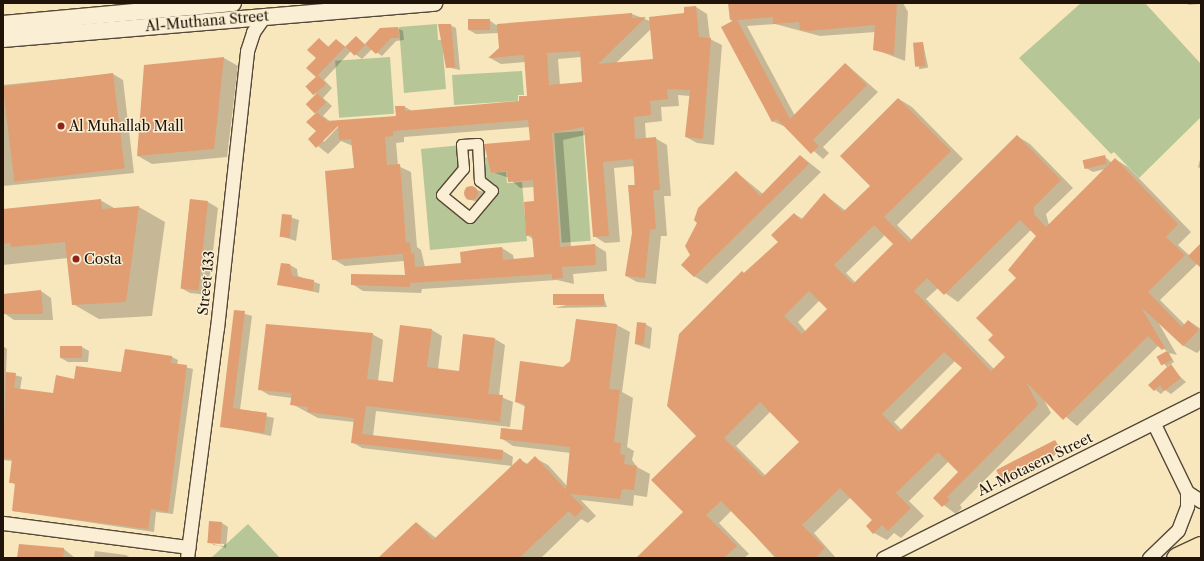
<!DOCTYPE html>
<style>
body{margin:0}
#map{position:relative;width:1204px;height:561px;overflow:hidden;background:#f8e6bd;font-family:"Libre Caslon Text",serif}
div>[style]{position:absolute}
.green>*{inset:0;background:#b7c696;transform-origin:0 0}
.shadow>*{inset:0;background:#0003;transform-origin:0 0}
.building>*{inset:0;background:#e09e72;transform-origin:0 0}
.round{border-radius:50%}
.roads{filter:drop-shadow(1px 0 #564837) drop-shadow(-1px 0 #564837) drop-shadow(0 1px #564837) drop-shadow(0 -1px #564837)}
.pedestrian>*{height:10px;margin:-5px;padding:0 5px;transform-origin:5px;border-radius:5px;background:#faefd4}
.minor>*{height:13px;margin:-6.5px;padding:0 6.5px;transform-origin:6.5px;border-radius:6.5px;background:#faefd4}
.tertiary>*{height:16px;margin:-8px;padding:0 8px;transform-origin:8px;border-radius:8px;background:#faefd4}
.primary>*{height:21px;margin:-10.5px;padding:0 10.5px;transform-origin:10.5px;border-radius:10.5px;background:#f8e6bd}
.dots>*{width:11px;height:11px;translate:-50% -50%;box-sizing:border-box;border:2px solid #faefd4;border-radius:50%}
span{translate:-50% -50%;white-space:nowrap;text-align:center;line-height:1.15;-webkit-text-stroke:3px #faefd4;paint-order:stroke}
.street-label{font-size:14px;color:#20140a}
.poi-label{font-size:14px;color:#20140a}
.left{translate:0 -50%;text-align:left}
.frame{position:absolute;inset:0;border:4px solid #20140a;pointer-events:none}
</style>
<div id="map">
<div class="green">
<div style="clip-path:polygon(1081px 3px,1145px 3px,1201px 64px,1201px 117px,1139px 178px,1114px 152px,1111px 154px,1019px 58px)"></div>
<div style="clip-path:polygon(437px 24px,438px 40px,442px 40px,446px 89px,404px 93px,399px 27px)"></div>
<div style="left:390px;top:57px;width:57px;height:55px;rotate:86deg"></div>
<div style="clip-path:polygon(522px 71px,524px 95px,518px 95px,518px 101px,454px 105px,452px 75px)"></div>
<div style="left:583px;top:131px;width:110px;height:29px;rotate:86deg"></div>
<div style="clip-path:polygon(462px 145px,464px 169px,442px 195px,470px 218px,493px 191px,480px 181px,479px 158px,489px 157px,491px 173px,506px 172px,507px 183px,522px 182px,527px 241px,430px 250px,421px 149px)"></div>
<div style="clip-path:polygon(248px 524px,280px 558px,211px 558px)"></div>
</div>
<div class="shadow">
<div style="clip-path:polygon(903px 3px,908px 12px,905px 61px,874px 49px,876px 32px,820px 36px,775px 24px,747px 26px,795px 116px,846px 64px,878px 92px,823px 147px,829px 153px,823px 159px,786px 127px,772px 121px,731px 19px,729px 5px)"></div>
<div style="clip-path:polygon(1185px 3px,1201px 3px,1201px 4px,1189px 5px)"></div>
<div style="clip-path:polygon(evenodd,696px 7px,707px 14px,710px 39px,722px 45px,714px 145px,697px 143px,686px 137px,690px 96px,678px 95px,679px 106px,661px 107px,662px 121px,645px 123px,646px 139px,655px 138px,667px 145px,671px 196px,664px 196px,667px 236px,661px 236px,656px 284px,637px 282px,626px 276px,633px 233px,635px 166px,614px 168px,620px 242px,605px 243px,594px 236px,585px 135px,563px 140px,571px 247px,595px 245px,606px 252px,607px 271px,573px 274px,574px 284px,557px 280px,422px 289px,421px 293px,363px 291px,352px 284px,406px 277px,404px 261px,345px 266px,333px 259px,355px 169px,353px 146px,341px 141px,328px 154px,309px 139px,317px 131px,317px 113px,307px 104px,316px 96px,319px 39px,329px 47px,336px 40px,346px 47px,356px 37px,366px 45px,398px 28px,403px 31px,404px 40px,396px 41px,382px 56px,372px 49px,362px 59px,351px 51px,324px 80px,332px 88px,323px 98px,332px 106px,323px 116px,331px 122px,397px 117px,405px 107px,412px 111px,520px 102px,528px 97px,525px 62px,501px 64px,490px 58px,500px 48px,499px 33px,476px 34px,469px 30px,489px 20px,496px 25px,632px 14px,650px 21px,686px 14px,696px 7px,651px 29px,654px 60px,616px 63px,651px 29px,696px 7px,581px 57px,583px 83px,560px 85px,558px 59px,581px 57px,696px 7px,337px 126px,339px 126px,324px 142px,323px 140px,337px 126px,696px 7px,530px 127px,531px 141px,492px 172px,509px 178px,520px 188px,534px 187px,535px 202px,527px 235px,533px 239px,535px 258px,514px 260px,513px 255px,502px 248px,462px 264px,425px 267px,421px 250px,417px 247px,411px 172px,398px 166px,396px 143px,404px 142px,404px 137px,530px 127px)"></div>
<div style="clip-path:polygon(450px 25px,456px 28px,460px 70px,446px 67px)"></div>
<div style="left:923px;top:43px;width:25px;height:9px;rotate:78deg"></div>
<div style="clip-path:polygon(224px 58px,238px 66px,227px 157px,152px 164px,138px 156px,145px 66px)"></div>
<div style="clip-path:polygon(113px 74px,123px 80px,134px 173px,3px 186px,3px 85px)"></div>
<div style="clip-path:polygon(evenodd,899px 99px,912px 107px,963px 159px,897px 225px,912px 240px,1017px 136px,1030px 144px,1073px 188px,1046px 214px,1049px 225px,1105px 169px,1093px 172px,1086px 168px,1104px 156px,1112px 163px,1115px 159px,1128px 167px,1191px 232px,1178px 245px,1190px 256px,1201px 248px,1201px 267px,1198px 263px,1160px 300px,1185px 325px,1189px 321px,1201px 329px,1201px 349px,1197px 353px,1184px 346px,1158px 322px,1177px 355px,1169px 353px,1174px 362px,1168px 366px,1186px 382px,1171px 394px,1165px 390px,1161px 394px,1149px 385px,1167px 367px,1158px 357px,1168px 352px,1159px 345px,1077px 426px,1043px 398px,1051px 413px,960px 505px,962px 508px,956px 514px,934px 498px,960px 472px,949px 461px,909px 501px,924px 516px,901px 538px,894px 533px,887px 540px,874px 533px,873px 520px,851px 497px,814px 533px,836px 558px,775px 558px,732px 510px,719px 523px,749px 554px,744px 558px,638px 558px,684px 512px,698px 436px,744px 273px,780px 242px,794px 214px,803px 219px,824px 194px,846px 211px,871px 186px,899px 99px,1031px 230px,1038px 236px,995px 335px,1007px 357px,994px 369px,926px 299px,938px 288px,958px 302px,1031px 230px,899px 99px,885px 235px,895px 244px,856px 283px,846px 273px,885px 235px,899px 99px,820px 300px,828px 309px,806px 332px,798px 322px,820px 300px,899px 99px,955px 361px,963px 368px,902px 430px,894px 422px,955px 361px,899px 99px,771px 411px,801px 442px,766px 476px,736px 446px,771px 411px)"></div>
<div style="clip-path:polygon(801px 156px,821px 172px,707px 284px,694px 276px,692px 256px,736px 172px,763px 194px)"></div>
<div style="clip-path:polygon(1201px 156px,1201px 169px,1198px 167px)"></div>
<div style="clip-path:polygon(466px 187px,484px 192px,484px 203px,466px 199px)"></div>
<div style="clip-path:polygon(100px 200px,116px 209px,139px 207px,165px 222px,152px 316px,99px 319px,73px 304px,68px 258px,3px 265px,3px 210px)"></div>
<div style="clip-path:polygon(190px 200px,208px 202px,218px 208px,208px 295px,190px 293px,181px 288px)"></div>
<div style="clip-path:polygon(283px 215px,299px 220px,296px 241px,281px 236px)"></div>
<div style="clip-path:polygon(290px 265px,297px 269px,298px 276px,320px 284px,319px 293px,278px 284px)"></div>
<div style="clip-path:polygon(41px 291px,51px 298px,53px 320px,14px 320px,4px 313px)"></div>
<div style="clip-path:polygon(603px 295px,607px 307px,555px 308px)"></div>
<div style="clip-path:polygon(235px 311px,252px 316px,240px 410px,274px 418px,271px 436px,221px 426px)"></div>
<div style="clip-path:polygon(576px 320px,617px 325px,630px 332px,622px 392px,633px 398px,627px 447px,634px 451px,632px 460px,637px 467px,650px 474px,647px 497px,634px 495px,633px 506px,581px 500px,596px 516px,588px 523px,581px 519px,541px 558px,380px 558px,417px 523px,436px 538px,520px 460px,528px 464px,535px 458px,548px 465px,567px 486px,571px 453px,513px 446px,501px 438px,523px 432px,526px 407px,516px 402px,571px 362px)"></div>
<div style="clip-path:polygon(645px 324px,652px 328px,650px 349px,635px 344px)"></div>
<div style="clip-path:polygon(432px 330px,442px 336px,438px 369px,459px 372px,495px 339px,505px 345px,499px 396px,513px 402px,510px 427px,376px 411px,373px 436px,503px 451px,513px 457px,512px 466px,362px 448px,352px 442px,354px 422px,318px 418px,292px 404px,292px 398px,269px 395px,259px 389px,372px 334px,383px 340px,378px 381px,394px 383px)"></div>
<div style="clip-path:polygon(3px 346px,7px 349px,6px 373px,22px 377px,20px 390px,54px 394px,75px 380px,122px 373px,126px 350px,172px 357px,178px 360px,177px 365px,193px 369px,173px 514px,156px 512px,154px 532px,13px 511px,16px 485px,10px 482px,12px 461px,3px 460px)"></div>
<div style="clip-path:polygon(82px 347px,89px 351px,88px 362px,68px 362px,61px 358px)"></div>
<div style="clip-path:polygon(1055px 441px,1063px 451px,1005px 481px,1002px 479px)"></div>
<div style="clip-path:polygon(evenodd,222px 523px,228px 527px,226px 548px,207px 542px,222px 523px,213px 543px,224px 544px,224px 546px,213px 545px,213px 543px)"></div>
<div style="clip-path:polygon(19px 545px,64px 549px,75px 558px,18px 558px)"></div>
<div style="clip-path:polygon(95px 551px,126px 555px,131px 558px,94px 558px)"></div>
</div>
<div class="building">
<div style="clip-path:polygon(728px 3px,897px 4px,894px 55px,873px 50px,875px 25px,808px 31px,800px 30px,799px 22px,773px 24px,773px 17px,737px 20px,790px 119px,845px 63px,867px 85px,813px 140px,819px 146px,811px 154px,777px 119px,772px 122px,721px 27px,734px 20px,730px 20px)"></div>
<div style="clip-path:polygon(evenodd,696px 6px,699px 37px,711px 38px,703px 139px,685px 137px,690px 90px,667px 89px,668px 99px,650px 101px,651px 115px,634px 117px,635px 139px,656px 137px,660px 190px,653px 190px,656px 229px,650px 230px,645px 278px,625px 276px,632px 233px,628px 185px,635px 185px,633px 159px,603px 162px,609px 236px,593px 237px,584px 127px,552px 133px,560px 247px,595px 244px,596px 265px,562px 267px,563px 278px,552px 279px,552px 274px,410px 283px,410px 287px,351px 285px,351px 274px,405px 275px,403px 254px,414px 253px,415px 267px,461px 263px,460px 252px,480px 249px,502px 247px,503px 260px,534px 257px,532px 235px,526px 236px,524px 202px,534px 201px,533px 180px,508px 182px,507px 171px,491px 173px,484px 144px,530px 140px,528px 120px,393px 131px,393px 136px,385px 137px,387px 165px,400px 164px,406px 243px,410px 242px,411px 253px,332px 260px,325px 171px,354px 168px,351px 139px,339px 140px,338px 126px,316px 148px,308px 139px,316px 131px,306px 122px,317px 112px,327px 121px,396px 116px,395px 106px,405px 106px,405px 111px,519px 101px,519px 96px,527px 96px,524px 55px,488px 58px,499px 48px,497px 24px,632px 13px,632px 18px,646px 17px,598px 64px,653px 59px,649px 17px,684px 13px,684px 7px,696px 6px,580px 51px,582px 82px,549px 85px,547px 53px,580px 51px)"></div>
<div style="left:490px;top:19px;width:11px;height:22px;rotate:90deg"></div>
<div style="clip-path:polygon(438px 24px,451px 24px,455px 67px,446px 68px)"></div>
<div style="clip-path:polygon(398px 27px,399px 38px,391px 38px,376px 54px,365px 44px,380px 28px)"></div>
<div style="left:356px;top:36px;width:13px;height:15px;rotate:45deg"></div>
<div style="clip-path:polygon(319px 38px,328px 47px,336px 39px,345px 47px,316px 77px,306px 68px,316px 58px,307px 50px)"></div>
<div style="left:923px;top:42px;width:24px;height:10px;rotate:85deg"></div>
<div style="clip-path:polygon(224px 57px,214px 149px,137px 156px,144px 65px)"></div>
<div style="left:113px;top:73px;width:96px;height:111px;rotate:83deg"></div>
<div style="left:318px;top:75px;width:12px;height:17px;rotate:48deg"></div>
<div style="left:317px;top:93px;width:13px;height:16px;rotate:45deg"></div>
<div style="clip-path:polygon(evenodd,898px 98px,951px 151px,884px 217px,909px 242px,1017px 135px,1061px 180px,1034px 207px,1034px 214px,1046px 227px,1115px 158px,1178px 224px,1166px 237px,1185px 255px,1148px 292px,1182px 327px,1188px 320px,1199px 330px,1183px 346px,1141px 307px,1165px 348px,1162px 350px,1148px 336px,1063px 420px,1026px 382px,1038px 405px,947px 497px,950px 500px,942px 507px,933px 498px,958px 472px,938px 452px,896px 493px,911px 508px,888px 531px,882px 525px,873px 534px,866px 526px,872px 520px,840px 488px,802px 525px,825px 548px,816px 558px,777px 558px,721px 501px,706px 515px,737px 546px,724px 558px,636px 558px,683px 512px,651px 480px,696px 436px,667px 406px,679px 334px,742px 271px,744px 273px,778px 242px,771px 235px,794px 213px,801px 220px,824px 193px,843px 212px,870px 186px,840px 156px,898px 98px,1020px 220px,1036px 236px,1008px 270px,1016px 278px,976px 318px,993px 335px,988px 340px,1005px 357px,991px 371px,914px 291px,927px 278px,944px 295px,1020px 220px,898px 98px,874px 225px,893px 244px,853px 284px,834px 265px,874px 225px,898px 98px,809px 291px,827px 309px,802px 334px,784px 316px,809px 291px,898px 98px,944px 352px,962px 368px,899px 432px,882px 414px,944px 352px,898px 98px,760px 402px,799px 442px,763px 477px,724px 438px,760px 402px)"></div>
<div style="clip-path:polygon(800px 155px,809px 164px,694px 277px,681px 265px,690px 255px,685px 246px,697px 223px,694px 220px,698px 208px,736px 171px,760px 196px)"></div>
<div style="left:1105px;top:155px;width:9px;height:23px;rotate:77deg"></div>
<div class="round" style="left:464px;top:186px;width:14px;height:14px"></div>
<div style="clip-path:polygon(101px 199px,102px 209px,139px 206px,126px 302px,72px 305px,65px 242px,11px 247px,10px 243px,3px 244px,3px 209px)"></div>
<div style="left:190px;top:199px;width:18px;height:90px;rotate:6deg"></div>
<div style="left:282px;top:214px;width:10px;height:23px;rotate:6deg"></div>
<div style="clip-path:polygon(1201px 243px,1201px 268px,1188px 256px)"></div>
<div style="clip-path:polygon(281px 263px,290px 264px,292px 276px,314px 280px,313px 291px,277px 285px)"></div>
<div style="clip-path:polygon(41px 290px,43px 314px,3px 314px,3px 294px)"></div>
<div style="left:604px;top:294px;width:11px;height:51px;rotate:90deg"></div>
<div style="clip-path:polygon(234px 310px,245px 311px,233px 408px,267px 413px,264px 433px,220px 427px)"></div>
<div style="clip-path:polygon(576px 319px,617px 324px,609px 389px,620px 390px,614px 442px,621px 443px,620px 454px,625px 455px,624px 464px,637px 466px,634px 490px,622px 489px,620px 499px,570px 494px,584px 508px,575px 517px,569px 511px,519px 558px,378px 558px,416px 522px,433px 540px,520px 458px,526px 465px,535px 456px,566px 490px,570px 447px,500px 439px,501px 428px,522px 430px,525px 404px,515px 402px,520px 361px,563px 367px,570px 361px)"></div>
<div style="left:637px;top:322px;width:9px;height:22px;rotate:6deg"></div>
<div style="clip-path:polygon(266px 324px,373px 333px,367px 379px,393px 382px,400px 325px,432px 329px,427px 367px,459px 371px,463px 334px,495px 338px,488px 394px,503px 395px,500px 422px,366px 406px,362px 434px,503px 450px,502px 460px,351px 443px,354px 418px,307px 412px,308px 407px,290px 405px,292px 393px,258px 390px)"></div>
<div style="left:60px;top:346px;width:22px;height:12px"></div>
<div style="clip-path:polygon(125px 349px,172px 356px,171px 363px,187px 365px,168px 512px,151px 509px,148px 529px,12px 511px,15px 483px,9px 483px,12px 459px,3px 458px,6px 372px,16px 373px,14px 388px,53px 393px,56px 375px,74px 379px,76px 366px,121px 372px)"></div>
<div style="left:1167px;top:351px;width:10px;height:12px;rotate:61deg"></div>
<div style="clip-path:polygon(1171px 364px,1181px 378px,1164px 391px,1160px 385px,1154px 391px,1148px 385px)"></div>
<div style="left:1055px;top:440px;width:11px;height:66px;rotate:63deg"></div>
<div style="left:209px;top:521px;width:13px;height:22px;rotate:4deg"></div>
<div style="clip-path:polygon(19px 544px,64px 548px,63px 558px,17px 558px)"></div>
</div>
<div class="roads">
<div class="pedestrian">
<div style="left:478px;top:144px;width:37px;rotate:87deg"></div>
<div style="left:480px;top:181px;width:16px;rotate:38deg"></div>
<div style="left:493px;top:191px;width:35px;rotate:130deg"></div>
<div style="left:470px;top:218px;width:36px;rotate:-141deg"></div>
<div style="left:442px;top:195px;width:34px;rotate:-50deg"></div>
<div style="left:464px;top:169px;width:24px;rotate:-95deg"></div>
<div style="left:462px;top:145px;width:16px;rotate:-4deg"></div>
</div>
<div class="minor">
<div style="left:1187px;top:492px;width:17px;rotate:33deg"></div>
<div style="left:3px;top:523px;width:187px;rotate:7.4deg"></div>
<div style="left:187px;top:558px;width:232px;rotate:-82.6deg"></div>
<div style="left:217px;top:328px;width:279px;rotate:-83.8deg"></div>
<div style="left:247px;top:51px;width:20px;rotate:-72deg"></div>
<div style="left:253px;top:32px;width:19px;rotate:-55deg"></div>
<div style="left:883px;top:558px;width:356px;rotate:-26.6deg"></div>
<div style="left:1149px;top:558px;width:40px;rotate:-44deg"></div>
<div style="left:1178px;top:530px;width:26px;rotate:-69deg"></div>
<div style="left:1187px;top:506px;width:14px;rotate:-90deg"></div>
<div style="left:1187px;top:492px;width:76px;rotate:-115.9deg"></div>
</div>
<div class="tertiary">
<div style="left:3px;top:24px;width:231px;rotate:-5.2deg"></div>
<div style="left:3px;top:39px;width:433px;rotate:-4.8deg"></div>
</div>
<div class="primary">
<div style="left:1177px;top:558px;width:26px;rotate:-25deg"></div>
</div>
</div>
<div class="dots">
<div style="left:61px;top:126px;background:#8f2418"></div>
<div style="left:76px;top:259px;background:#8f2418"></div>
</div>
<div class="street-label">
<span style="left:207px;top:21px;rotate:-5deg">Al-Muthana Street</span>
<span style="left:206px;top:283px;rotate:-84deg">Street 133</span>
<span style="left:1035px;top:464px;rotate:-26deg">Al-Motasem Street</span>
</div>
<div class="poi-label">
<span class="left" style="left:69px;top:126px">Al Muhallab Mall</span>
<span class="left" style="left:84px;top:259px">Costa</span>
</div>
<div class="frame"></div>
</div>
